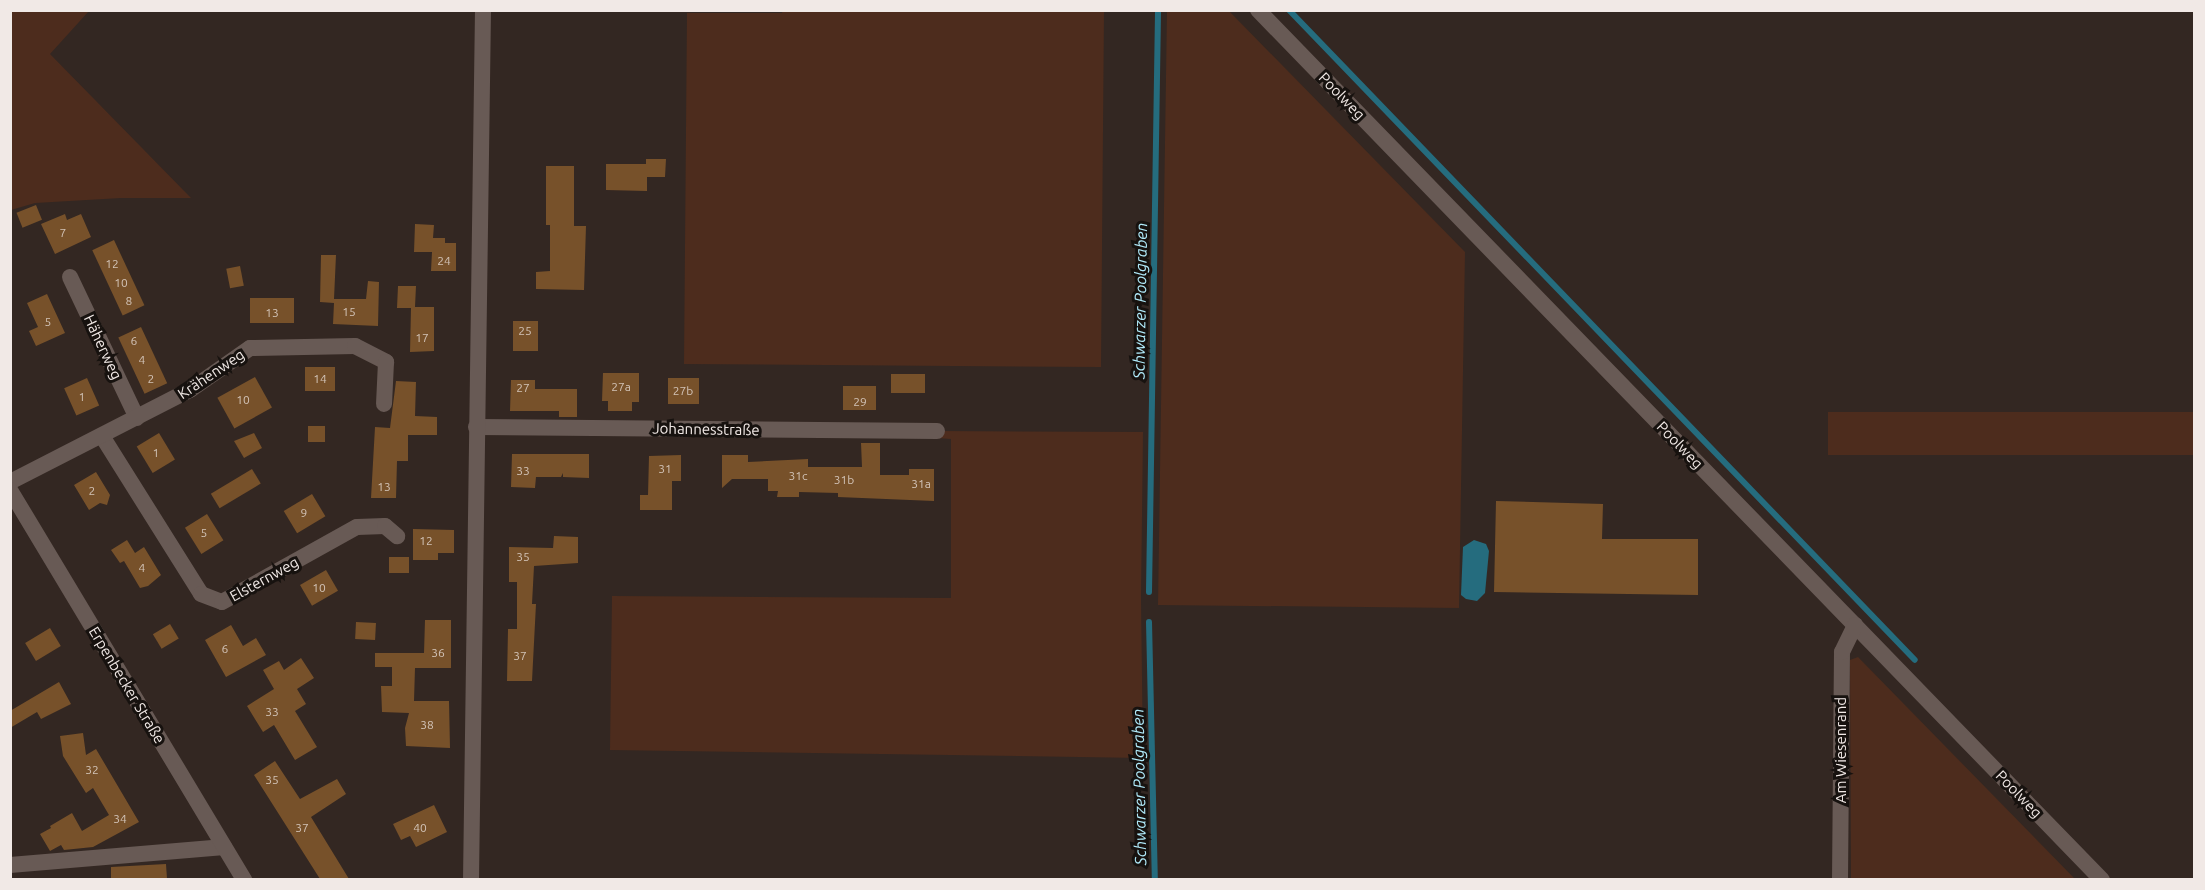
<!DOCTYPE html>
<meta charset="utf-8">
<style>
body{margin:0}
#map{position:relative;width:2205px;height:890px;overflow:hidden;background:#332722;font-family:Ubuntu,sans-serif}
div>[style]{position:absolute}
.green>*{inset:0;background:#4d2c1d;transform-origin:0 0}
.water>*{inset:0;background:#256c7e}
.stream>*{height:6px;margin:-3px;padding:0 3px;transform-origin:3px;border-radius:3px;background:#256c7e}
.building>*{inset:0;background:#77512a;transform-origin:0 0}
.minor>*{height:16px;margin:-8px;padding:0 8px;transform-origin:8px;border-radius:8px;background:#685a55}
.secondary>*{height:16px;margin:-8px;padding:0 8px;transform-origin:8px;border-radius:8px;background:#685a55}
span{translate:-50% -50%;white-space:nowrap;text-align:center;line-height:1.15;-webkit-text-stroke:6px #17120f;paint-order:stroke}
.number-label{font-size:12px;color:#d2c3b7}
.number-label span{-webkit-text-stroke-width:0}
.street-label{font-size:15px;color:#f1e9e6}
.water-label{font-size:16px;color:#b1ebfb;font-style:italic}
.frame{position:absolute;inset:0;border:12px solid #f1e9e6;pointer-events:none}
</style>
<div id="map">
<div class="green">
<div style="clip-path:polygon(11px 10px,89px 11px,50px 54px,191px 198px,121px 198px,35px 203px,11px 210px)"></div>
<div style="clip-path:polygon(783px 10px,1104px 11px,1101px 367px,684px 364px,687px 13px,782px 13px)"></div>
<div style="clip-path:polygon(1167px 11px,1229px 11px,1465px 252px,1459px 608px,1158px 605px)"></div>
<div style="left:2194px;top:412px;width:43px;height:366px;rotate:90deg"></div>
<div style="clip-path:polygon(937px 431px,1143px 432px,1141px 599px,1143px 758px,610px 750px,612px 596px,951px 598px,951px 439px,937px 438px)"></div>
<div style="clip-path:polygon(1858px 657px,2075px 879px,1851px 879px,1850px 660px)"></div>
</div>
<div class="water">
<div style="clip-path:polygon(1474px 540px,1486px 544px,1489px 551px,1485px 593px,1477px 601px,1466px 599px,1461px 595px,1463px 547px)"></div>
</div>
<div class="stream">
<div style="left:1289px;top:10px;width:902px;rotate:46.08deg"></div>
<div style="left:1149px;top:592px;width:582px;rotate:-89.11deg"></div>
<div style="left:1149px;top:622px;width:258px;rotate:88.7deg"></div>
</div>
<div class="building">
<div style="clip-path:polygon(646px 159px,666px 159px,665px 177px,647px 177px,647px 191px,606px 190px,606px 164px,646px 164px)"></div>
<div style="clip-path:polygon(546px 166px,574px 166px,574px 226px,586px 226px,584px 290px,536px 289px,536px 272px,550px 271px,550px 225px,546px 225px)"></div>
<div style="left:36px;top:205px;width:16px;height:21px;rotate:68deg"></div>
<div style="clip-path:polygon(65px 214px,67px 220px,81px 214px,91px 237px,55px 254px,41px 224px)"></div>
<div style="clip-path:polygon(415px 224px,434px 225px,433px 238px,445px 238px,445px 243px,456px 243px,456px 271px,431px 271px,432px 252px,414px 252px)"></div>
<div style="left:114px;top:240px;width:72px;height:24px;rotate:65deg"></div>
<div style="clip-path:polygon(321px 255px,336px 255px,334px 299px,366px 299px,368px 281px,379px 282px,378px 326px,333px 324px,334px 303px,320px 302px)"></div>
<div style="left:240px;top:266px;width:20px;height:14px;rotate:79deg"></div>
<div style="clip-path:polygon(398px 286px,416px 286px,415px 307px,434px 307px,434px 351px,410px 352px,411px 308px,397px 308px)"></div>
<div style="clip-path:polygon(47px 294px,65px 333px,36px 346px,29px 331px,38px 327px,27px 303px)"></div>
<div style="left:250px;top:298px;width:44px;height:25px"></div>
<div style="left:513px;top:321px;width:25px;height:30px"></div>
<div style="left:141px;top:327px;width:62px;height:25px;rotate:65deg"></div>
<div style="left:305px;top:367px;width:30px;height:24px"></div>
<div style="clip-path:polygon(603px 373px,639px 373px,639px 402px,632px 402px,632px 411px,608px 411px,608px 401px,602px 401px)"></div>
<div style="left:891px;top:374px;width:34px;height:19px"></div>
<div style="left:255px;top:377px;width:35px;height:43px;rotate:61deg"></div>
<div style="left:87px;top:378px;width:30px;height:25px;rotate:66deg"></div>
<div style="left:668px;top:378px;width:31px;height:26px"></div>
<div style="clip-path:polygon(511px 380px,535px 380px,535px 389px,577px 389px,577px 417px,559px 417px,559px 411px,510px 411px)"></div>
<div style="clip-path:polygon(396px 381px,416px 382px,415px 416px,437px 417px,437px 435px,408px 435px,408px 461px,397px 461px,396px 498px,371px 498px,375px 427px,390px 428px)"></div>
<div style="left:843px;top:386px;width:33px;height:24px"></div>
<div style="left:308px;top:426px;width:17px;height:16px"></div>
<div style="left:159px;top:433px;width:31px;height:26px;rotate:59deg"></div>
<div style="clip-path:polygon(254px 433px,262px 448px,244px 458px,234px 441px)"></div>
<div style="clip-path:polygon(861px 443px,880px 443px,880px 475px,909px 475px,909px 469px,934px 469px,934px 501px,838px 497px,838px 493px,799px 492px,799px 497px,777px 497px,778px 491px,768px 491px,768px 479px,732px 479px,722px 488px,722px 455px,748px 455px,748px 462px,808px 459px,808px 467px,862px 467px)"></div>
<div style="clip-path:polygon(512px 454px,589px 454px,589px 478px,563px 477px,563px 473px,561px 477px,536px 477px,535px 488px,511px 487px)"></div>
<div style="clip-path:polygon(681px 455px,681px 481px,672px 481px,672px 510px,640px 510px,640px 495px,648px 495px,649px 456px)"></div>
<div style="left:252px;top:469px;width:17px;height:48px;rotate:59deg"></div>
<div style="clip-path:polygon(96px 472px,110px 495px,107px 505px,100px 503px,89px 510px,74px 485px)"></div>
<div style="left:312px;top:494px;width:26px;height:33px;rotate:59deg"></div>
<div style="clip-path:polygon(1496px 501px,1603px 504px,1602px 539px,1698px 539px,1698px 595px,1494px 592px)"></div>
<div style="left:207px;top:514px;width:31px;height:26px;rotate:58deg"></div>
<div style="clip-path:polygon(413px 529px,454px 530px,454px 553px,438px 553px,438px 560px,413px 560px)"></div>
<div style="clip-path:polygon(554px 536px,578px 537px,578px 563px,534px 566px,532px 604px,536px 604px,532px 681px,507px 681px,508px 629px,517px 629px,517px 582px,509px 582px,509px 547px,553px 548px)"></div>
<div style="clip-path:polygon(127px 540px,135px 553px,144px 547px,161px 575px,148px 586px,140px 588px,124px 561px,120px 563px,111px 550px)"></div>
<div style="left:389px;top:557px;width:20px;height:16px"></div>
<div style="left:326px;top:570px;width:24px;height:30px;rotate:60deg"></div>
<div style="clip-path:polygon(425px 620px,451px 620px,451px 668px,415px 668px,414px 701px,449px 701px,450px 748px,406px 746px,405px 728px,409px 713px,382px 712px,381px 686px,392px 686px,392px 667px,375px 667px,375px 653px,424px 653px)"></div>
<div style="left:356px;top:622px;width:20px;height:17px;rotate:3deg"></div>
<div style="left:170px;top:624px;width:17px;height:20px;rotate:59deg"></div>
<div style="clip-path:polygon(231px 625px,243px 646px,256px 638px,266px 655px,226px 677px,205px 640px)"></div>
<div style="left:50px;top:628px;width:21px;height:29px;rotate:59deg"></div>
<div style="clip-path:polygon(301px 658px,314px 678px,297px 689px,306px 704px,295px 711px,317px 747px,295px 760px,274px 725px,263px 732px,247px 706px,274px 689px,263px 670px,279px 661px,284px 670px)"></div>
<div style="clip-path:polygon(59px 682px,71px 704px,41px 719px,37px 712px,10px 728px,10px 711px)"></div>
<div style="clip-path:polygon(83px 733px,86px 755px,96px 749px,139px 822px,93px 847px,64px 850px,61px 845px,50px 851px,40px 834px,51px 828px,50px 826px,72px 813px,82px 831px,109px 815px,93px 788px,86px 793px,63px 756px,60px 736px)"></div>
<div style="clip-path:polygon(275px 761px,300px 799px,337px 779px,346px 794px,311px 817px,349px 879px,320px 879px,254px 775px)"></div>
<div style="clip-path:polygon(434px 805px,447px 832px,416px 847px,410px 836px,401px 840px,393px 824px)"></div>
<div style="clip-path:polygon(166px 864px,167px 879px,111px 879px,111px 867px)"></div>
</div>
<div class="minor">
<div style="left:1258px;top:10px;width:1212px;rotate:45.87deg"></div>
<div style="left:70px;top:277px;width:156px;rotate:64.6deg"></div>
<div style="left:476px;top:427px;width:461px;rotate:0.5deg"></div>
<div style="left:102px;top:436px;width:186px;rotate:57.9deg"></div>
<div style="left:201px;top:594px;width:22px;rotate:21deg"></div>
<div style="left:222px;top:602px;width:154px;rotate:-29.1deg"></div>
<div style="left:357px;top:527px;width:28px;rotate:-2deg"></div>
<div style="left:385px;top:526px;width:16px;rotate:40deg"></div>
<div style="left:10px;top:482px;width:202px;rotate:-27.1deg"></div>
<div style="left:190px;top:390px;width:73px;rotate:-35deg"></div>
<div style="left:250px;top:348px;width:105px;rotate:-1.1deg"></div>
<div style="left:355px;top:346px;width:35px;rotate:27deg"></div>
<div style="left:386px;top:362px;width:42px;rotate:92.7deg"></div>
<div style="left:10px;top:865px;width:215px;rotate:-4.8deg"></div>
<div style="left:471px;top:880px;width:870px;rotate:-89.21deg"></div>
<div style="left:1840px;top:880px;width:228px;rotate:-89.5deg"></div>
<div style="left:1842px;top:652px;width:30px;rotate:-64deg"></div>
</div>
<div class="secondary">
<div style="left:10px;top:490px;width:455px;rotate:59deg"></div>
</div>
<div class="number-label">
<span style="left:63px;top:233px">7</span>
<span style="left:444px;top:261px">24</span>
<span style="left:112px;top:264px">12</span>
<span style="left:121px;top:283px">10</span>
<span style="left:129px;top:301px">8</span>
<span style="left:349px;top:312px">15</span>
<span style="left:272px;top:313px">13</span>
<span style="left:48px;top:322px">5</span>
<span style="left:525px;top:331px">25</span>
<span style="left:422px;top:338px">17</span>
<span style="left:134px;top:341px">6</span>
<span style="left:142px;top:360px">4</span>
<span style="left:151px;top:379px">2</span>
<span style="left:320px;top:379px">14</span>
<span style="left:621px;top:387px">27a</span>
<span style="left:523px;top:388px">27</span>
<span style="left:683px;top:391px">27b</span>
<span style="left:82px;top:397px">1</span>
<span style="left:243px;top:400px">10</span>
<span style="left:860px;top:402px">29</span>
<span style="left:156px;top:453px">1</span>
<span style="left:665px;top:469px">31</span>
<span style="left:523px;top:471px">33</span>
<span style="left:798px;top:476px">31c</span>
<span style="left:844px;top:480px">31b</span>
<span style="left:921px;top:484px">31a</span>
<span style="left:384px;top:487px">13</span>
<span style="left:92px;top:491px">2</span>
<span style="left:304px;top:513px">9</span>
<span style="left:204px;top:533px">5</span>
<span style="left:426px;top:541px">12</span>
<span style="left:523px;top:557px">35</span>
<span style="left:142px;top:568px">4</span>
<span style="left:319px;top:588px">10</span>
<span style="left:225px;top:649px">6</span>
<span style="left:438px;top:653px">36</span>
<span style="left:520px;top:656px">37</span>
<span style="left:272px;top:712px">33</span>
<span style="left:427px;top:725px">38</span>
<span style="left:92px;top:770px">32</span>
<span style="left:272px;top:780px">35</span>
<span style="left:120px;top:819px">34</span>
<span style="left:302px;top:828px">37</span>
<span style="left:420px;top:828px">40</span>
</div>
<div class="street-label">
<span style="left:1342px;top:96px;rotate:46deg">Poolweg</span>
<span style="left:103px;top:347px;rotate:65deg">Häherweg</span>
<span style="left:211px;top:374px;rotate:-34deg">Krähenweg</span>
<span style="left:706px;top:429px;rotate:1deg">Johannesstraße</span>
<span style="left:1680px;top:445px;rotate:46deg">Poolweg</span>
<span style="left:264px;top:579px;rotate:-29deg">Elsternweg</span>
<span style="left:127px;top:685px;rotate:59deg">Erpenbecker Straße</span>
<span style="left:1841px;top:750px;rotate:-90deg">Am Wiesenrand</span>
<span style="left:2019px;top:794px;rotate:46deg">Poolweg</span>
</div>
<div class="water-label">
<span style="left:1140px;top:301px;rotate:-89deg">Schwarzer Poolgraben</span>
<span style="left:1139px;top:787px;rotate:-91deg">Schwarzer Poolgraben</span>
</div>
<div class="frame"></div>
</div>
